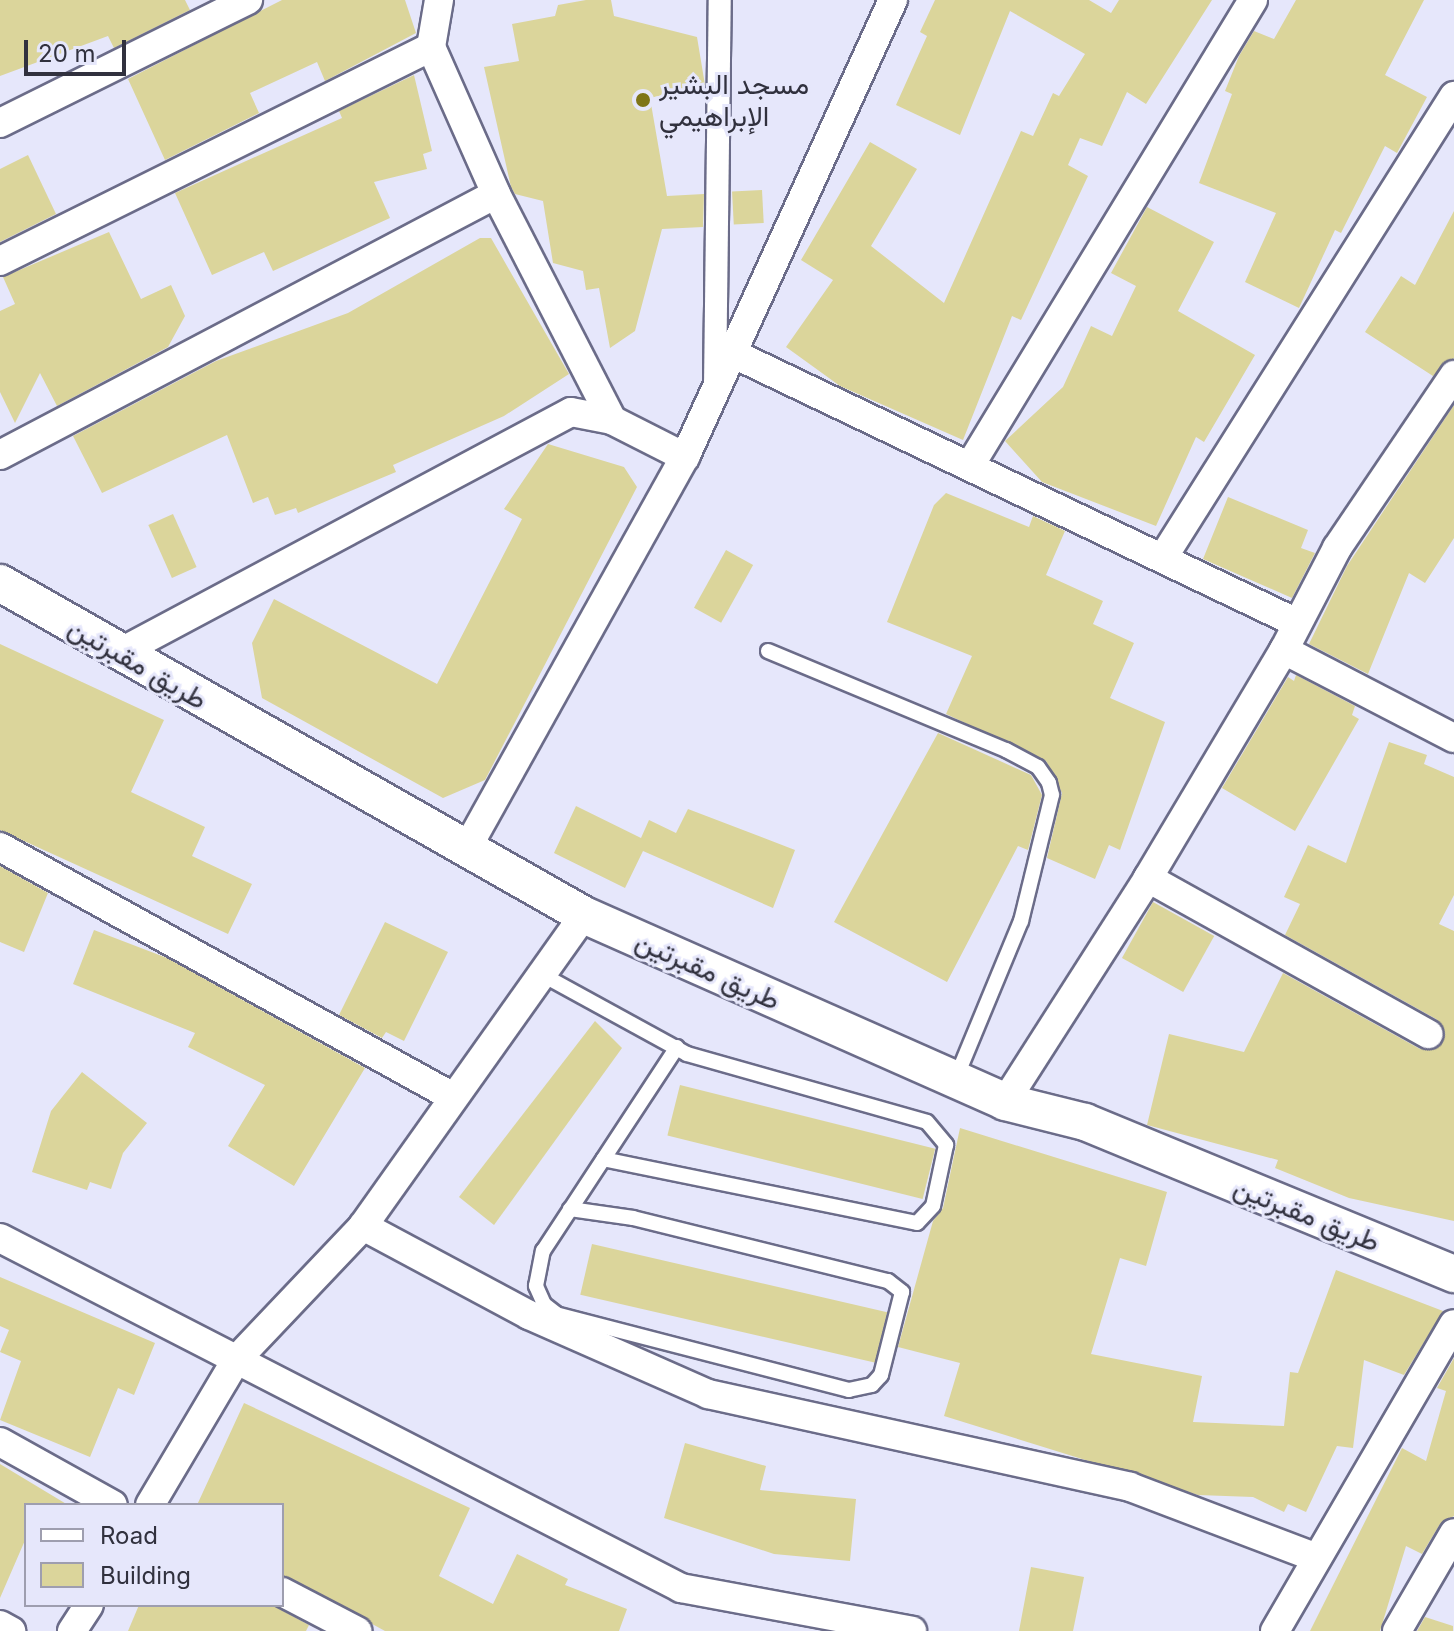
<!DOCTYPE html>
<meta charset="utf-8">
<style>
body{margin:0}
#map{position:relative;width:1454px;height:1631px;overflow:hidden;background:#e6e7fb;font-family:Inter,Vazirmatn,sans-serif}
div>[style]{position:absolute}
.building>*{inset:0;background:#dbd59b;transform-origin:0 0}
.roads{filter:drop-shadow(2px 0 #6b6c89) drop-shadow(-2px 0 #6b6c89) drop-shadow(0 2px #6b6c89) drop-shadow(0 -2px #6b6c89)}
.service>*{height:14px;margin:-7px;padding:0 7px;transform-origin:7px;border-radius:7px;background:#fff}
.pedestrian>*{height:22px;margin:-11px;padding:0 11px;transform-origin:11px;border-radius:11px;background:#fff}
.minor>*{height:28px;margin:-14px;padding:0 14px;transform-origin:14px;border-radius:14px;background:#fff}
.tertiary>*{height:36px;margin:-18px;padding:0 18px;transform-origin:18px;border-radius:18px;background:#fff}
.dots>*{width:22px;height:22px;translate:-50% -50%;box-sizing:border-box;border:4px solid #e6e7fb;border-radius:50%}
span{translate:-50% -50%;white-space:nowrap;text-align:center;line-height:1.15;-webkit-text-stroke:6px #e6e7fb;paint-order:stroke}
.poi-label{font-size:28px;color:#31313e}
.left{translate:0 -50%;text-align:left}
.street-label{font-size:28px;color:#31313e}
.legend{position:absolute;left:24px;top:1503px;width:260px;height:104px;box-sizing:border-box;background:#e6e7fb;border:2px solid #9e9eaf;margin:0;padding:10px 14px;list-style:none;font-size:24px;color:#31313e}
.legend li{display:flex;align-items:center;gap:16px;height:40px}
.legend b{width:40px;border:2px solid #9e9eaf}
.scale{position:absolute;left:24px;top:40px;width:102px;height:36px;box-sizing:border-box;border:4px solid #31313e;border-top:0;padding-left:10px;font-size:24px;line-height:28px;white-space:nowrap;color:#31313e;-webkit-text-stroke:6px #e6e7fb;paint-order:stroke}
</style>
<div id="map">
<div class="building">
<div style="clip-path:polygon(0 0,185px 0,190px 10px,114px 48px,108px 36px,0 76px)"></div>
<div style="clip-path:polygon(282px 0,405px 0,416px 33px,325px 81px,317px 62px,250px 93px,259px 113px,165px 160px,128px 79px)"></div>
<div style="clip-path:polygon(586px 0,611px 0,614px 16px,697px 37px,705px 85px,650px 98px,667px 196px,704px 194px,703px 227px,662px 229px,635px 331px,610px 348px,599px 288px,586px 290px,583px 271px,553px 263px,543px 201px,515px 194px,511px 187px,484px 67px,519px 61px,512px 24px,555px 16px,558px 5px)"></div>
<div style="clip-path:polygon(935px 0,1089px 0,1111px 13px,1119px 0,1212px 0,1146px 104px,1127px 92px,1102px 146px,1080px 138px,1068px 165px,1088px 176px,1021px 320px,1012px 316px,963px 440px,840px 386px,786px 347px,833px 280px,801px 260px,870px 142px,917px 169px,871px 246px,944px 303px,1021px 131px,1033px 136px,1053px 93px,1059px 96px,1085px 54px,1010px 11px,960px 135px,896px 105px,927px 36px,920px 32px)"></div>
<div style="clip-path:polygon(1296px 0,1424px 0,1385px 75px,1427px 97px,1397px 153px,1385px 146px,1341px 233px,1335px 230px,1299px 308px,1245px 282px,1276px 213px,1199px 183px,1232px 94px,1225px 91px,1239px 56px,1254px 31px,1274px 39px)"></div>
<div style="clip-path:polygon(414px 75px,432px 151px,423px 154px,427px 169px,374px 182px,390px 218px,273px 271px,264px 252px,212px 275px,175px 193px,342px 118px,339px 111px)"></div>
<div style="clip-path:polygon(28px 155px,56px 214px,0 242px,0 169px)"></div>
<div style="left:762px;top:190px;width:33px;height:30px;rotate:87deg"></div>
<div style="clip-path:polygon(1147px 207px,1214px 242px,1178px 311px,1255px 355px,1204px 442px,1196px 437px,1156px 526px,1042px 482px,1005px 441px,1063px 387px,1091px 326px,1112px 336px,1136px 286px,1111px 273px)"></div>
<div style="clip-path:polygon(1454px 211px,1454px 358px,1433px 376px,1365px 332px,1401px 276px,1415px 285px)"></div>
<div style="clip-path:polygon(109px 232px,141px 299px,171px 285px,185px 316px,168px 347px,57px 406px,40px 373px,15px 423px,0 392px,0 311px,15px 304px,3px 277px)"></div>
<div style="clip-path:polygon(480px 238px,491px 238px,569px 374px,504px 416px,393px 465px,396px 472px,298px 513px,296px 508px,275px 515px,268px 497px,253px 503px,227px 435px,102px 493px,73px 436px,216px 361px,348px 313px)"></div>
<div style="clip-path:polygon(1454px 405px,1454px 538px,1425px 583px,1409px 573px,1368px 674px,1309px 644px,1347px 566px)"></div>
<div style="clip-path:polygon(548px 444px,624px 467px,637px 487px,485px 780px,443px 798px,262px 698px,252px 643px,274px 599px,437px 684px,522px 519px,504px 509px)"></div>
<div style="clip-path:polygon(946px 493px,1029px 527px,1033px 516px,1065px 531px,1046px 575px,1103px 601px,1093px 624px,1134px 643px,1110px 698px,1165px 722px,1120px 850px,1109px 845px,1095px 879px,1047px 858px,1062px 793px,1046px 761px,946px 714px,972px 656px,887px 622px,934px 505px)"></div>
<div style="clip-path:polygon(1228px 497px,1308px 530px,1301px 548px,1315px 553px,1292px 598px,1203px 559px)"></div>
<div style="left:173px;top:514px;width:58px;height:27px;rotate:66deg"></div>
<div style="left:726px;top:550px;width:31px;height:66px;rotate:29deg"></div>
<div style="clip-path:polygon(0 644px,164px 720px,131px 792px,205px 827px,192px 856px,252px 884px,228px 934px,0 830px)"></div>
<div style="clip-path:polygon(1296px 675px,1355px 706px,1352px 715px,1359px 719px,1295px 831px,1222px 788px,1288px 677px,1294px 681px)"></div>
<div style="clip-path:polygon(938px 733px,1031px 775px,1042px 795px,1028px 850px,1018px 846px,947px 982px,834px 922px)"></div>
<div style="clip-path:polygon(1389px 742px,1427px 755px,1424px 764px,1454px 777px,1454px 895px,1439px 924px,1454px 931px,1454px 1221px,1349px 1198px,1275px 1168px,1278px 1160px,1147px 1125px,1169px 1034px,1244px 1052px,1283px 973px,1420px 1049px,1442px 1043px,1445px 1033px,1436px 1019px,1285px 935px,1300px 904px,1284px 897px,1308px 845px,1346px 863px)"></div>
<div style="clip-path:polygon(576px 806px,641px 838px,649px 820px,676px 833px,688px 809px,795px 850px,773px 908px,643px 851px,625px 888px,554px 853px)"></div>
<div style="clip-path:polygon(0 866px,48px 893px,24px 952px,0 942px)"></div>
<div style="left:1153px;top:902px;width:70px;height:64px;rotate:29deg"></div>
<div style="clip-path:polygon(385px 922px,448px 952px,404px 1041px,386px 1032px,382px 1038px,339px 1015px)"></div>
<div style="clip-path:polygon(94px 930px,167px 958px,365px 1068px,294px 1186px,228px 1146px,265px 1085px,188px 1047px,195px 1033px,73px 984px)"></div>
<div style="clip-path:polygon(595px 1021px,622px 1048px,494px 1225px,459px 1197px)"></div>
<div style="clip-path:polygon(82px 1072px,147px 1123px,123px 1153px,111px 1189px,90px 1182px,87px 1190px,32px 1172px,51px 1111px)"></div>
<div style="left:680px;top:1085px;width:263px;height:52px;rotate:14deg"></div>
<div style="clip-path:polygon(960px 1128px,1167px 1192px,1146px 1266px,1120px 1258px,1091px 1354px,1202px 1376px,1193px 1422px,1284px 1426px,1290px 1372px,1298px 1373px,1336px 1270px,1443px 1311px,1404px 1375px,1364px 1360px,1353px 1448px,1337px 1446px,1306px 1512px,1288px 1504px,1284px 1512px,1253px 1497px,1198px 1495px,944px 1416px,960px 1363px,898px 1347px,933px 1221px,943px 1208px)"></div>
<div style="left:592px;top:1244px;width:303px;height:52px;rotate:13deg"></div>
<div style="clip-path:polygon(0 1277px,155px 1343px,134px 1395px,118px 1388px,90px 1457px,0 1420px,21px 1361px,0 1352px,9px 1330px,0 1326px)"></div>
<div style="clip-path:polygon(1454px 1358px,1454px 1516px,1440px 1524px,1422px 1554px,1406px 1546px,1380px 1631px,1310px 1631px,1402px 1448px,1426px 1461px,1446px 1391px,1437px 1388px)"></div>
<div style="clip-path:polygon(244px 1403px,470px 1508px,439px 1576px,493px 1604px,517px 1554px,568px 1579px,565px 1585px,627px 1609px,619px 1631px,385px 1631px,282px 1575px,282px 1505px,197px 1505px)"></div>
<div style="clip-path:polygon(685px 1443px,766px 1466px,760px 1490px,856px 1499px,850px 1561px,774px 1554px,664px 1518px)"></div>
<div style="clip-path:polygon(0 1464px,68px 1505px,26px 1505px,26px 1538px,0 1598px)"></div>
<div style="clip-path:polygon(1031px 1567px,1084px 1577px,1073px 1631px,1019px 1631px)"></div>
<div style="clip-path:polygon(139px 1605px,272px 1605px,309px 1625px,306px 1631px,128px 1631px)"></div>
<div style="clip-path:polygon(1425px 1617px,1453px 1626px,1453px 1631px,1417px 1631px)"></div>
</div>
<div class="roads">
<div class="service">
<div style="left:768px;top:651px;width:258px;rotate:22.6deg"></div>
<div style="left:1006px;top:750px;width:36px;rotate:28deg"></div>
<div style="left:1038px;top:767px;width:19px;rotate:55deg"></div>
<div style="left:1049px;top:783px;width:12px;rotate:76deg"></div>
<div style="left:1052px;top:795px;width:130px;rotate:103.8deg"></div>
<div style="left:1021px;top:921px;width:172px;rotate:112.5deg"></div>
<div style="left:541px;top:974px;width:166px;rotate:28.7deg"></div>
<div style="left:687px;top:1054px;width:249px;rotate:15.8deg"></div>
<div style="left:927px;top:1122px;width:30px;rotate:50deg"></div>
<div style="left:946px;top:1145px;width:62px;rotate:102deg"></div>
<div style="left:933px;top:1206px;width:23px;rotate:133deg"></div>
<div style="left:917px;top:1223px;width:320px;rotate:-168.5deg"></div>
<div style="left:570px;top:1209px;width:64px;rotate:8.1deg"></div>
<div style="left:633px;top:1218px;width:263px;rotate:13.9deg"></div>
<div style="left:888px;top:1281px;width:18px;rotate:38deg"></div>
<div style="left:902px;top:1292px;width:86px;rotate:104.2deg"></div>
<div style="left:881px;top:1375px;width:13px;rotate:132deg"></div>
<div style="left:872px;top:1385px;width:24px;rotate:168deg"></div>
<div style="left:849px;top:1390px;width:301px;rotate:-165.5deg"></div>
<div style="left:558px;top:1315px;width:18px;rotate:-142deg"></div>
<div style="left:544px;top:1304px;width:20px;rotate:-114deg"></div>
<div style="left:536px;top:1286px;width:36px;rotate:-79deg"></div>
<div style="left:543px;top:1251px;width:244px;rotate:-56.7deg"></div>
</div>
<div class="pedestrian">
<div style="left:715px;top:387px;width:387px;rotate:-89.3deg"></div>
</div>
<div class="minor">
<div style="left:439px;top:0;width:48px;rotate:99.7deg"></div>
<div style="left:431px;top:47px;width:161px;rotate:66.1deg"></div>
<div style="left:496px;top:194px;width:254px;rotate:62.8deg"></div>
<div style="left:0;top:123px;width:277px;rotate:-26.4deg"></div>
<div style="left:0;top:261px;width:481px;rotate:-26.4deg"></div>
<div style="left:734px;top:354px;width:624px;rotate:25.54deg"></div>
<div style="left:0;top:455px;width:560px;rotate:-27.75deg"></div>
<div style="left:971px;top:464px;width:543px;rotate:-58.71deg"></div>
<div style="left:1164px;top:556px;width:544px;rotate:-57.77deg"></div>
<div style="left:1284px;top:650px;width:191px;rotate:27.4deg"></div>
<div style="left:119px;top:653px;width:512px;rotate:-28.07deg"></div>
<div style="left:571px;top:412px;width:42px;rotate:11deg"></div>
<div style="left:612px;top:420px;width:82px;rotate:26.9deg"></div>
<div style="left:0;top:847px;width:517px;rotate:28.89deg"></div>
<div style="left:467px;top:848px;width:448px;rotate:-60.9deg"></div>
<div style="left:685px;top:457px;width:502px;rotate:-65.53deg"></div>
<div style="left:1148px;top:878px;width:321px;rotate:29.1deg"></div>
<div style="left:1005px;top:1102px;width:266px;rotate:-57.4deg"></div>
<div style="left:1148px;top:878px;width:265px;rotate:-59.2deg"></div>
<div style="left:1284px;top:650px;width:115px;rotate:-62.5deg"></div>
<div style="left:1337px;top:548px;width:209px;rotate:-55.9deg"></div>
<div style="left:363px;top:1226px;width:188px;rotate:28.2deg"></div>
<div style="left:529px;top:1315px;width:196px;rotate:23.8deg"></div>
<div style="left:708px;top:1394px;width:432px;rotate:12.4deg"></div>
<div style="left:1130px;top:1487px;width:197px;rotate:20.8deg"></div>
<div style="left:0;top:1238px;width:766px;rotate:27.2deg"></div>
<div style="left:681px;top:1588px;width:235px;rotate:10.5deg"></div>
<div style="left:0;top:1442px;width:129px;rotate:29.1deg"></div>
<div style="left:150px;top:1505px;width:169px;rotate:-59.3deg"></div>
<div style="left:236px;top:1360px;width:185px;rotate:-46.5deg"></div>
<div style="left:363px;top:1226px;width:382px;rotate:-54.6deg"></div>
<div style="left:282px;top:1592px;width:85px;rotate:27.5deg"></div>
<div style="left:0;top:1625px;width:13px;rotate:29deg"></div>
<div style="left:72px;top:1631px;width:31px;rotate:-57deg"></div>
<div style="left:1275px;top:1631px;width:355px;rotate:-59.8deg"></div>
<div style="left:1397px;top:1631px;width:113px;rotate:-59.8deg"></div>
</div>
<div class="tertiary">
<div style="left:0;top:583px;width:672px;rotate:29.62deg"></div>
<div style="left:584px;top:915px;width:461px;rotate:23.9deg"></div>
<div style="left:1005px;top:1102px;width:82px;rotate:14deg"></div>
<div style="left:1085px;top:1122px;width:399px;rotate:22.4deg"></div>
</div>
</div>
<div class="dots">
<div style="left:643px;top:100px;background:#7f7518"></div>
</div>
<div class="poi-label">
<span class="left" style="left:659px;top:100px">مسجد البشير<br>الإبراهيمي</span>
</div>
<div class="street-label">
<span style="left:138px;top:663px;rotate:30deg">طريق مقبرتين</span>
<span style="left:708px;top:970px;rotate:24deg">طريق مقبرتين</span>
<span style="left:1307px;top:1214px;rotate:22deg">طريق مقبرتين</span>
</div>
<ul class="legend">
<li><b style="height:10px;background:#fff"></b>Road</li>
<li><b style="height:22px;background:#dbd59b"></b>Building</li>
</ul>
<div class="scale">20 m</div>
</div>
